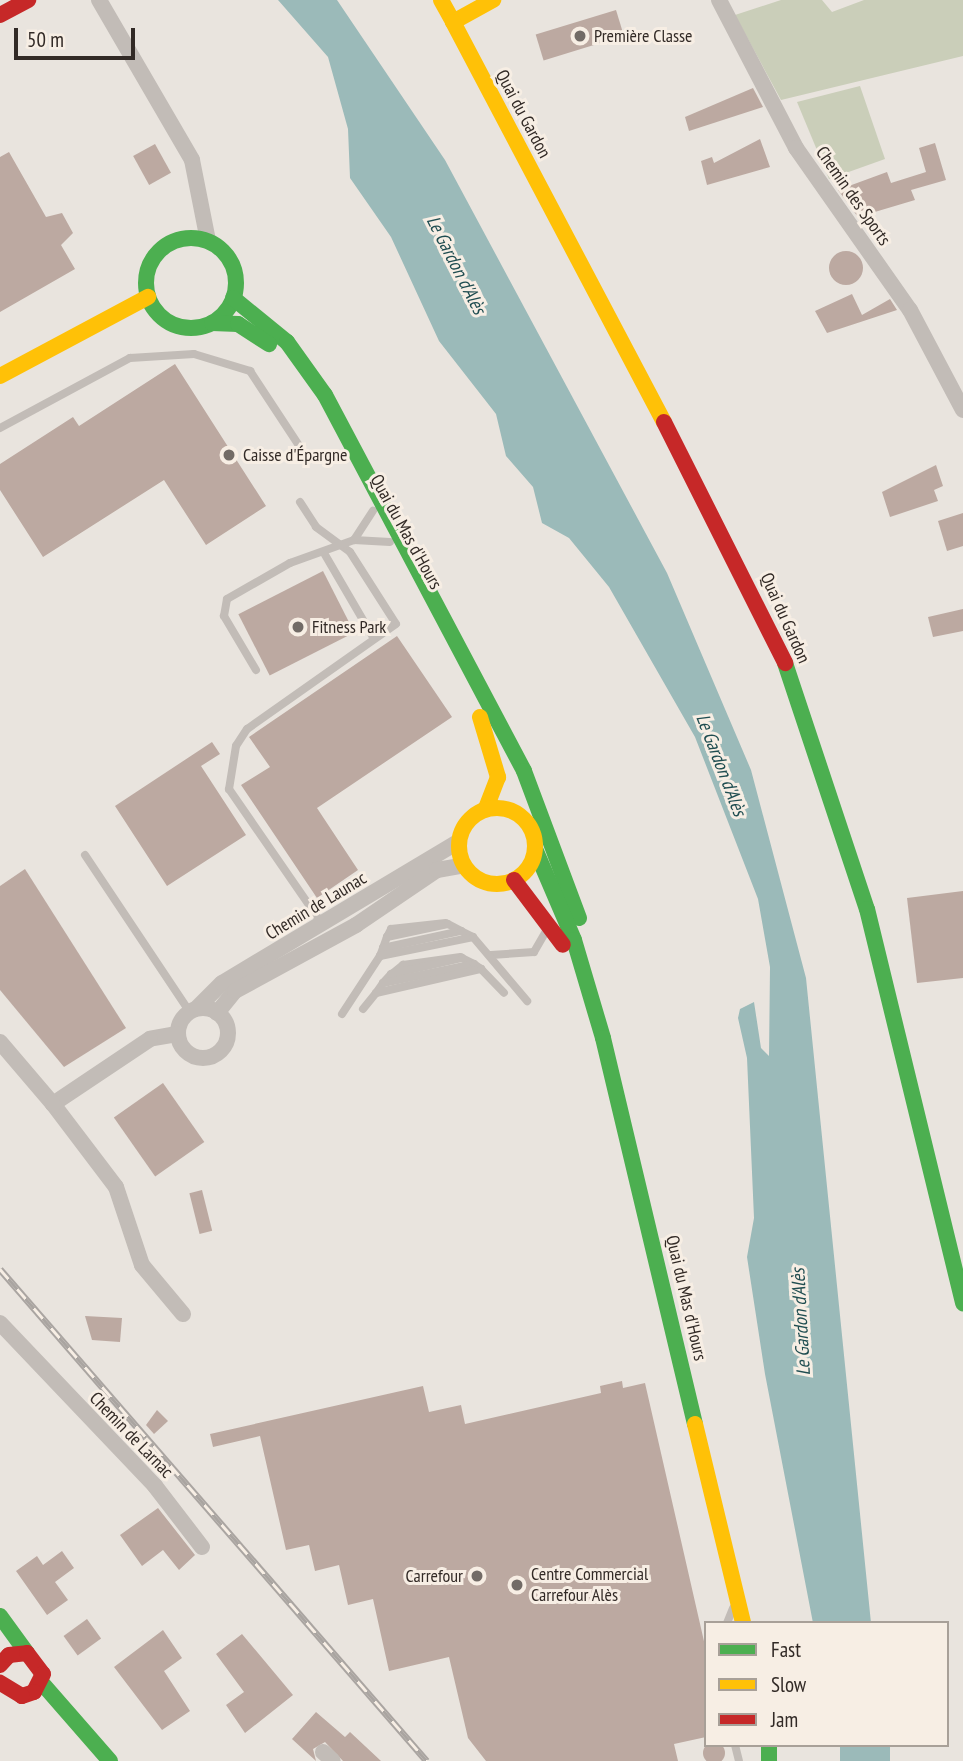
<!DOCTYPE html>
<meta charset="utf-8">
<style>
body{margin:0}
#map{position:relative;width:963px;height:1761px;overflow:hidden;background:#e9e4de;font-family:"PT Sans Narrow",sans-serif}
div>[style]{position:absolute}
.green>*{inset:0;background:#caceb9}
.water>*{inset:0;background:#9bbab9;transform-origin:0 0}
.building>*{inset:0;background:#bca9a1;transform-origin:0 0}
.round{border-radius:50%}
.lane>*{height:8px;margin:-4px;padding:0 4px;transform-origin:4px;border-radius:4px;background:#c2bcb7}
.street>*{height:16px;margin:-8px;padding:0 8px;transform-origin:8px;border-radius:8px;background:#c2bcb7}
.street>.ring{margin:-8px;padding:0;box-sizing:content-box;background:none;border:16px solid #c2bcb7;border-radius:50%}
.fast>*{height:16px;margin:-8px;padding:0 8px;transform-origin:8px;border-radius:8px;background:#4caf50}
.fast>.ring{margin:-8px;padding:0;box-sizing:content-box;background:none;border:16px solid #4caf50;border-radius:50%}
.slow>*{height:16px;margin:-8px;padding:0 8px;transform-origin:8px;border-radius:8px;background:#ffc107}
.slow>.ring{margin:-8px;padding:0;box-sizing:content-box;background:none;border:16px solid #ffc107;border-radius:50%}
.jam>*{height:16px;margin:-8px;padding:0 8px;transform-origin:8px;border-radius:8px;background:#c62828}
.rail>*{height:7px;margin-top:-3.5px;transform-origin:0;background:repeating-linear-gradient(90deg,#f7eee4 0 13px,#aaa5a1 0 26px);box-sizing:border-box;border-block:2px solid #aaa5a1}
.dots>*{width:19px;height:19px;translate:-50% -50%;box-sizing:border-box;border:4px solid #f7eee4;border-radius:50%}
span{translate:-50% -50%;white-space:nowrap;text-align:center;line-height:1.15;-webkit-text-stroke:6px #f7eee4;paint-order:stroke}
.poi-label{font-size:18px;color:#322a26}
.left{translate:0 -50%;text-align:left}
.right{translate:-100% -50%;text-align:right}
.street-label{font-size:18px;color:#322a26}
.water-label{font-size:19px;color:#1f4d50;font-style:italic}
.legend{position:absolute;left:704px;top:1621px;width:245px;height:126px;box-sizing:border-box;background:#f7eee4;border:2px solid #a8a098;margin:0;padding:9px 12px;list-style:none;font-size:21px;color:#322a26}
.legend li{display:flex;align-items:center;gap:14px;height:35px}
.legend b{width:35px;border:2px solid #a8a098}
.scale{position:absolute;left:14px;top:28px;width:121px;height:32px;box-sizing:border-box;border:4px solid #322a26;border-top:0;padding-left:9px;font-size:21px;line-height:24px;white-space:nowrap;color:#322a26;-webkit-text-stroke:5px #f7eee4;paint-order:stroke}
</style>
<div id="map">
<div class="green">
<div style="clip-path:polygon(781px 0,822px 0,832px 12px,864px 0,963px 0,963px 56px,781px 100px,735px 15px)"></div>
<div style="clip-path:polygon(860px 86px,885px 159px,829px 179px,797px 102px)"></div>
</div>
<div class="water">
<div style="clip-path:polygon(278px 0,337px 0,445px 160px,667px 573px,751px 770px,806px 978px,871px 1623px,813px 1623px,765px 1374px,747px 1257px,754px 1218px,747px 1058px,738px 1018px,740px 1009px,754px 1002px,761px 1048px,769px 1056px,770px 967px,758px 899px,695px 737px,609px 587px,569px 538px,542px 523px,533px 487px,506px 456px,496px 414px,439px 341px,391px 237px,350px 178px,348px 129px,328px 57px)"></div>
<div style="left:840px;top:1745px;width:50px;height:16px"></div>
</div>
<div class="building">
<div style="left:616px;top:10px;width:27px;height:84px;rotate:73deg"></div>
<div style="clip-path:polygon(753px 88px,763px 107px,689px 131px,685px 117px)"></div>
<div style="clip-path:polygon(760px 139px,770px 167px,707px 185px,701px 161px,712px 157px,714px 163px)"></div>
<div style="clip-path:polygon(935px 143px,946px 180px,911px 190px,915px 200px,858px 217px,838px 190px,887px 172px,891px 183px,926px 172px,919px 148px)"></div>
<div style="left:155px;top:144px;width:33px;height:25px;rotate:61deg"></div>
<div style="clip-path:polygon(9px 152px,46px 217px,62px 213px,73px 233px,61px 245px,75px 269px,0 312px,0 157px)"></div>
<div class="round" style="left:829px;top:251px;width:34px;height:34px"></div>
<div style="clip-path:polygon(852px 294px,862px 315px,890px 299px,897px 310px,827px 333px,815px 311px)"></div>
<div style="clip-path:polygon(175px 364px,266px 506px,206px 545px,164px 480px,43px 557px,0 490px,0 464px,73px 417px,79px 426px)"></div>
<div style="clip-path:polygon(936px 465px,943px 486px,934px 490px,938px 501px,890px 517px,882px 492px)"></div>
<div style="clip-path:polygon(963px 513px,963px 546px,947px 551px,938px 521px)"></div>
<div style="left:323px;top:571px;width:69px;height:95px;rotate:63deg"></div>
<div style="clip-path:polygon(963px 609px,963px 631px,933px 637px,928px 617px)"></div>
<div style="clip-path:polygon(397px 636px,452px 717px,317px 808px,358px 870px,317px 898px,241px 785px,270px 767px,249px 737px)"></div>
<div style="clip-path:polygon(212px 742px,220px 754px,201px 766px,246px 835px,167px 886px,115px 806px)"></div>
<div style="clip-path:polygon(25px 869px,126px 1028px,64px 1067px,0 990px,0 886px)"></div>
<div style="clip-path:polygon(963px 891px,963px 978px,917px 983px,907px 898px)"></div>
<div style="left:163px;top:1083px;width:72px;height:60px;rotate:55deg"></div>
<div style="left:202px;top:1190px;width:42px;height:13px;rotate:76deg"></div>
<div style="clip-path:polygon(85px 1316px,122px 1318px,120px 1342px,92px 1340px)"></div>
<div style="clip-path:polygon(622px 1381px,623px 1388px,645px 1383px,706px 1650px,706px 1737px,674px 1744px,678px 1761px,486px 1761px,468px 1738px,449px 1657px,389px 1671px,373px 1599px,348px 1605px,339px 1565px,315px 1571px,309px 1545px,286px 1550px,260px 1436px,213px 1447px,210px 1434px,423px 1386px,429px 1412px,461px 1405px,465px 1424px,601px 1393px,600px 1386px)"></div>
<div style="clip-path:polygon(157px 1410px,168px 1421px,154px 1434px,146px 1425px)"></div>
<div style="clip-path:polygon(158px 1508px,195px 1555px,179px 1570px,163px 1550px,142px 1566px,120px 1535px)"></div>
<div style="clip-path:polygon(62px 1551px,74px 1568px,55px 1582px,68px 1600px,47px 1615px,16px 1571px,37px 1556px,43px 1565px)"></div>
<div style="left:87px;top:1619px;width:24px;height:29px;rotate:54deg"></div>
<div style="clip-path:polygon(163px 1630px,182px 1658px,164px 1671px,190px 1711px,162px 1730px,114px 1667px)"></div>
<div style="clip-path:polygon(242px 1634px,293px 1695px,245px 1733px,226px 1705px,244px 1692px,216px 1654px)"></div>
<div style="clip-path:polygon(316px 1712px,345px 1737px,350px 1732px,381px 1761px,343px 1761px,325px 1742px,313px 1749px,316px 1761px,292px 1739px)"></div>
<div class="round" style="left:703px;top:1742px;width:22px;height:22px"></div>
</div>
<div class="lane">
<div style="left:0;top:428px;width:148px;rotate:-28.3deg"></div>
<div style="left:130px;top:358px;width:64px;rotate:-3.6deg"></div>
<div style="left:194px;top:354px;width:59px;rotate:16.9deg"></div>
<div style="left:250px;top:371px;width:91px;rotate:56.7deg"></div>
<div style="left:300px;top:502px;width:30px;rotate:57deg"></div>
<div style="left:316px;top:527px;width:42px;rotate:36.3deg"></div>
<div style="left:350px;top:552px;width:85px;rotate:57.4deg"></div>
<div style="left:396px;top:624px;width:182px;rotate:144.8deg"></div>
<div style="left:247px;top:729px;width:20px;rotate:123deg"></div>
<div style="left:236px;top:746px;width:44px;rotate:99.2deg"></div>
<div style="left:229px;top:789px;width:164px;rotate:55.4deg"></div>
<div style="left:354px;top:540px;width:36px;rotate:3deg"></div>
<div style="left:324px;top:553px;width:99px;rotate:59.8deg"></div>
<div style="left:256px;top:670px;width:63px;rotate:-120.7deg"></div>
<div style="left:224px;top:616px;width:17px;rotate:-80deg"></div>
<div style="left:227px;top:599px;width:73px;rotate:-29.7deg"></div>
<div style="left:290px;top:563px;width:68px;rotate:-19.8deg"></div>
<div style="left:354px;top:540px;width:35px;rotate:-57deg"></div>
<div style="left:85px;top:855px;width:187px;rotate:56.3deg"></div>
<div style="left:387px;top:937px;width:9px;rotate:-63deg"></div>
<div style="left:391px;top:929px;width:55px;rotate:-6.2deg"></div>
<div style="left:383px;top:948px;width:12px;rotate:-70deg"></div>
<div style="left:387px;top:937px;width:62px;rotate:-12deg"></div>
<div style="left:448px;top:924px;width:15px;rotate:28deg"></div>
<div style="left:491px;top:955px;width:43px;rotate:-4deg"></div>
<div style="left:534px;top:952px;width:28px;rotate:-60deg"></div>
<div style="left:380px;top:956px;width:9px;rotate:-69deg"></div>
<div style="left:383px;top:948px;width:80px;rotate:-12.3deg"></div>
<div style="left:461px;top:931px;width:13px;rotate:27deg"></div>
<div style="left:393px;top:973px;width:13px;rotate:-39deg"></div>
<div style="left:403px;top:965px;width:58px;rotate:-8deg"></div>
<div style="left:383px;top:983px;width:12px;rotate:-48deg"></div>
<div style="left:391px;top:974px;width:73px;rotate:-12.7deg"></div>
<div style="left:462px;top:958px;width:13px;rotate:27deg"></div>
<div style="left:376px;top:993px;width:12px;rotate:-55deg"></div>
<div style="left:383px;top:983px;width:93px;rotate:-11.8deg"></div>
<div style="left:474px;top:964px;width:9px;rotate:36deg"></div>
<div style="left:363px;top:1009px;width:21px;rotate:-51deg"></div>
<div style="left:376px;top:993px;width:108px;rotate:-12.9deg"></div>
<div style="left:481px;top:969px;width:33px;rotate:46deg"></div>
<div style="left:342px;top:1014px;width:69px;rotate:-56.8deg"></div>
<div style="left:380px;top:956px;width:95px;rotate:-11.5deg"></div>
<div style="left:473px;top:937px;width:84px;rotate:49.8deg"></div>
<div style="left:727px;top:1623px;width:16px;rotate:-68deg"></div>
<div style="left:735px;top:1745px;width:16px;rotate:76deg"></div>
</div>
<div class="street">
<div style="left:99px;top:0;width:185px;rotate:59.8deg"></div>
<div style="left:192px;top:160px;width:83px;rotate:78.8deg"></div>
<div style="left:719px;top:0;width:167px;rotate:62.5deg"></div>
<div style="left:796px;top:148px;width:198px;rotate:54.9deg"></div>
<div style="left:910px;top:310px;width:113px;rotate:62.1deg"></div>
<div class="ring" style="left:178px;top:1008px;width:34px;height:34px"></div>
<div style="left:197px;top:1008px;width:35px;rotate:-45deg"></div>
<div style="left:222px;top:983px;width:276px;rotate:-30.9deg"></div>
<div style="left:217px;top:1013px;width:28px;rotate:-51deg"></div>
<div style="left:235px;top:991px;width:138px;rotate:-28.6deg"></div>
<div style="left:356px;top:925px;width:98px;rotate:-34.2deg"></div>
<div style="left:437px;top:870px;width:27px;rotate:-10deg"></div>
<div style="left:177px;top:1034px;width:27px;rotate:170deg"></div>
<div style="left:150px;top:1039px;width:117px;rotate:146.2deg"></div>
<div style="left:53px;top:1104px;width:104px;rotate:52.8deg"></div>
<div style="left:116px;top:1187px;width:82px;rotate:71.6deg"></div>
<div style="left:142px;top:1265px;width:64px;rotate:50.1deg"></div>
<div style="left:0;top:1042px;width:82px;rotate:49.5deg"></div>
<div style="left:0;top:1323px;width:225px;rotate:46.4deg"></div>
<div style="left:155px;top:1486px;width:77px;rotate:52.4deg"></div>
<div style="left:323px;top:1752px;width:13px;rotate:42deg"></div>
</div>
<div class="fast">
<div class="ring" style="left:146px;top:238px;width:74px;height:74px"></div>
<div style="left:233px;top:298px;width:70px;rotate:39.2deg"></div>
<div style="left:287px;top:342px;width:65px;rotate:54.4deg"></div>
<div style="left:325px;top:395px;width:425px;rotate:62.1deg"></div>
<div style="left:524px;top:771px;width:157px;rotate:69.5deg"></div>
<div style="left:212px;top:323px;width:26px;rotate:2deg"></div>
<div style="left:238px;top:324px;width:37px;rotate:33deg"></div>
<div style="left:785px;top:663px;width:259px;rotate:71.6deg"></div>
<div style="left:867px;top:909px;width:406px;rotate:76.3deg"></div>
<div style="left:535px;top:849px;width:99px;rotate:66.8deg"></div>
<div style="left:574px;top:940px;width:102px;rotate:73.5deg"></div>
<div style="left:603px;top:1038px;width:397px;rotate:76.6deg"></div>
<div style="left:0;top:1616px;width:46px;rotate:53.9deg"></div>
<div style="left:41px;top:1682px;width:105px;rotate:48.9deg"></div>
<div style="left:769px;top:1745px;width:16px;rotate:90deg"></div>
</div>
<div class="slow">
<div style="left:441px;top:0;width:25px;rotate:61deg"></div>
<div style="left:453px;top:22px;width:46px;rotate:-28.8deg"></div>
<div style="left:453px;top:22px;width:452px;rotate:62.2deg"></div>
<div style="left:0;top:376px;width:168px;rotate:-28.1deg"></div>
<div style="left:480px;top:717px;width:63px;rotate:73.3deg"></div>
<div style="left:498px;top:777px;width:34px;rotate:111deg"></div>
<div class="ring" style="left:459px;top:808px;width:60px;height:60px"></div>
<div style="left:695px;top:1424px;width:205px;rotate:76.4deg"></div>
</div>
<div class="jam">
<div style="left:0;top:15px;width:32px;rotate:-28deg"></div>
<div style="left:664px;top:422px;width:270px;rotate:63.3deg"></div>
<div style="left:514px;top:880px;width:81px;rotate:53deg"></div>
<div style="left:0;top:1665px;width:13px;rotate:-48deg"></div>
<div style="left:9px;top:1655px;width:18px;rotate:-6deg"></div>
<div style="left:27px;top:1653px;width:26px;rotate:53deg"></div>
<div style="left:43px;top:1674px;width:20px;rotate:117deg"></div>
<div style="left:34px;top:1692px;width:13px;rotate:162deg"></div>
<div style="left:22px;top:1696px;width:26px;rotate:-149deg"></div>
</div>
<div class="rail">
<div style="left:0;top:1269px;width:651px;rotate:49.05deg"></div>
</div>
<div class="dots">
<div style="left:580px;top:36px;background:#726b66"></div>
<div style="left:229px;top:455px;background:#726b66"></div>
<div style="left:298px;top:627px;background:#726b66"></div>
<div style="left:477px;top:1576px;background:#726b66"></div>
<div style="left:517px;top:1585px;background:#726b66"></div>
</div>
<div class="poi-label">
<span class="left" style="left:594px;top:36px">Première Classe</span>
<span class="left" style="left:243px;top:455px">Caisse d'Épargne</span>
<span class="left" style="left:312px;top:627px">Fitness Park</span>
<span class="left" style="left:531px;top:1585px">Centre Commercial<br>Carrefour Alès</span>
<span class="right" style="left:463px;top:1576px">Carrefour</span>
</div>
<div class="street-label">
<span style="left:523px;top:114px;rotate:62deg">Quai du Gardon</span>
<span style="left:853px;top:196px;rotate:55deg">Chemin des Sports</span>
<span style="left:406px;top:532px;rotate:61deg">Quai du Mas d'Hours</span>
<span style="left:785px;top:618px;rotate:66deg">Quai du Gardon</span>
<span style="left:316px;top:906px;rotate:-31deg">Chemin de Launac</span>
<span style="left:686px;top:1298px;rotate:77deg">Quai du Mas d'Hours</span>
<span style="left:131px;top:1435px;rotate:46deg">Chemin de Larnac</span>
</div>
<div class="water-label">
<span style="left:456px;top:265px;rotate:63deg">Le Gardon d'Alès</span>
<span style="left:721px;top:765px;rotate:69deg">Le Gardon d'Alès</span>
<span style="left:801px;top:1322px;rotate:-93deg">Le Gardon d'Alès</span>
</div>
<ul class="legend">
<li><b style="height:9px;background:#4caf50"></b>Fast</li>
<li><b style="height:9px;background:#ffc107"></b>Slow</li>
<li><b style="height:9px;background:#c62828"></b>Jam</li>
</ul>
<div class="scale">50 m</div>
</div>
